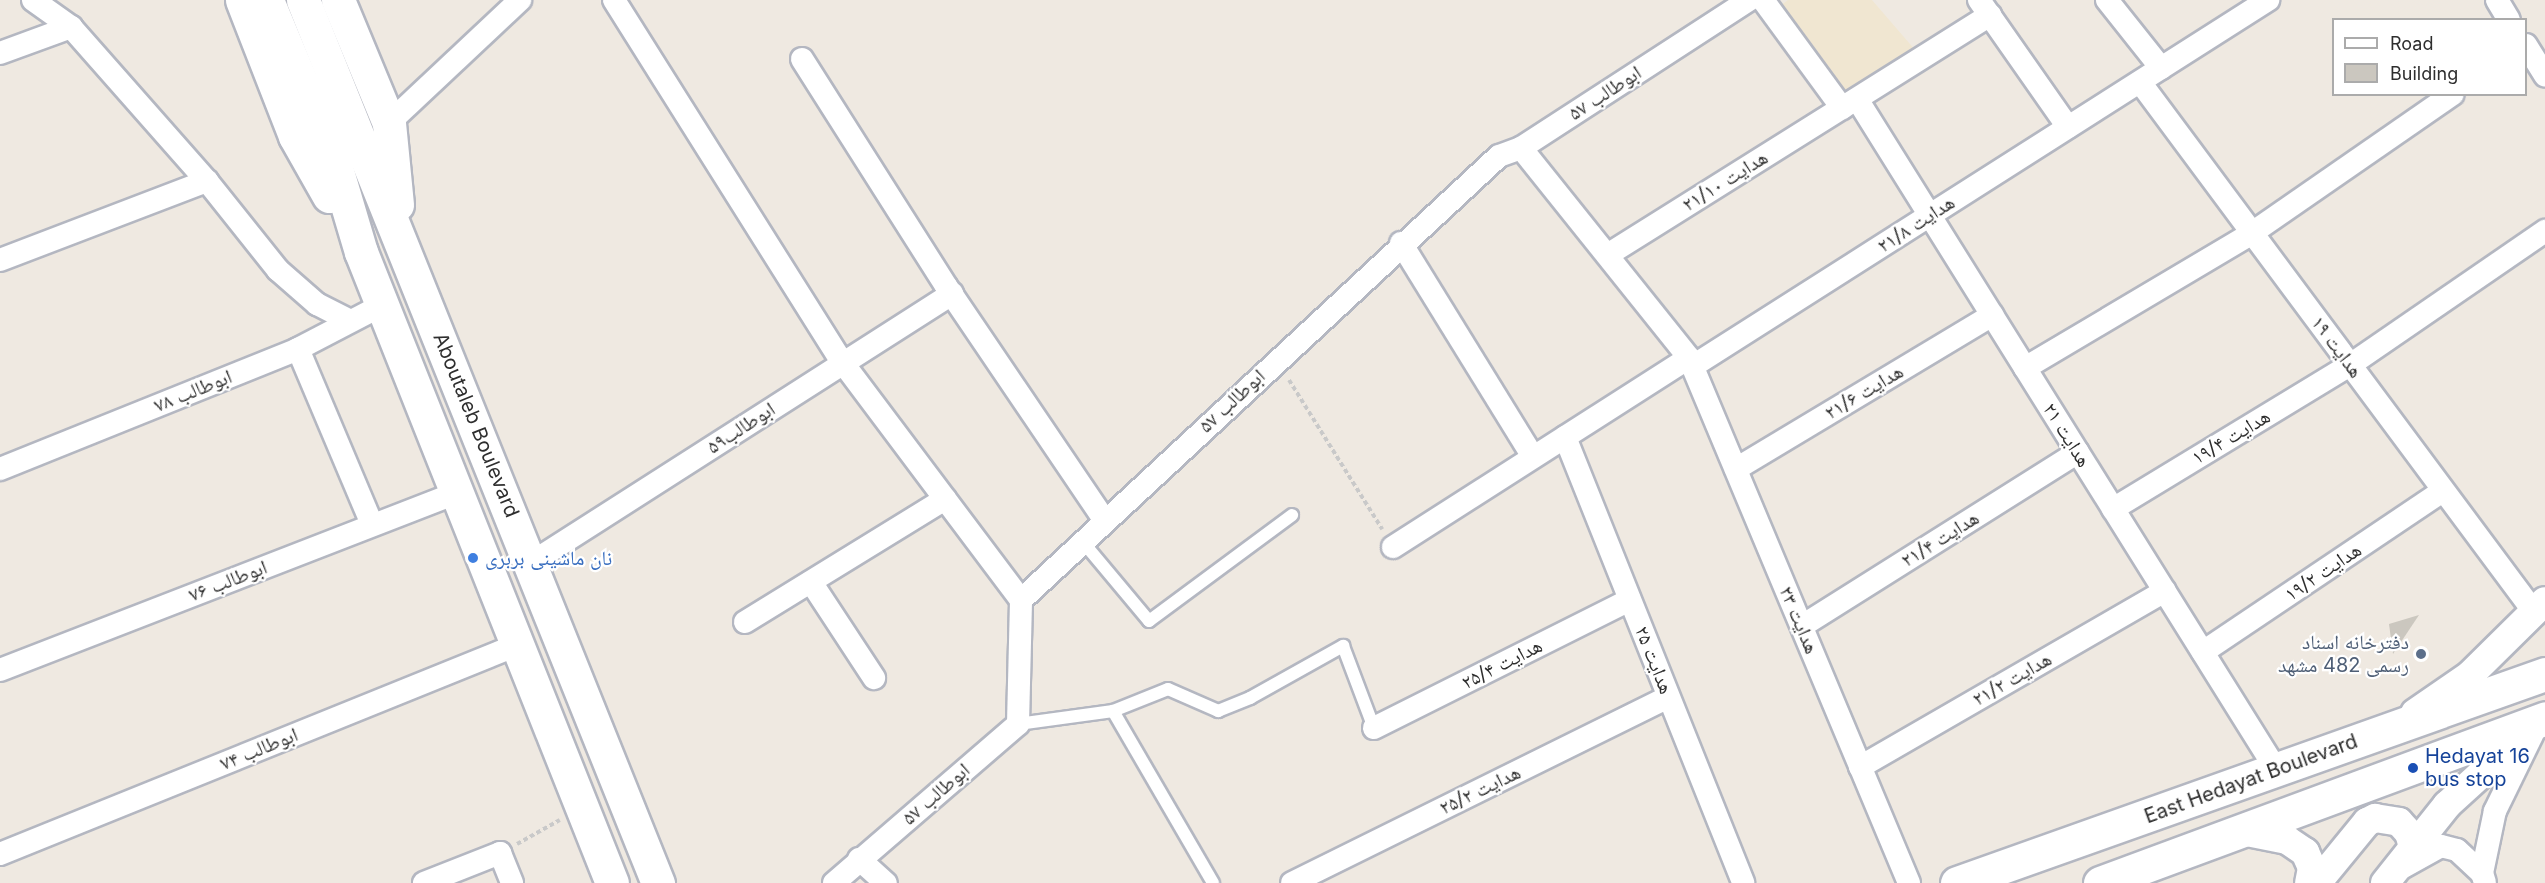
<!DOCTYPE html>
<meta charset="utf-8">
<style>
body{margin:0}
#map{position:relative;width:2545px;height:883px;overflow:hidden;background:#efe9e1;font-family:Inter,"Noto Naskh Arabic",sans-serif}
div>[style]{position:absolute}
.education>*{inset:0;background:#f0e6d1}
.building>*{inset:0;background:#cbc7bf}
.path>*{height:4px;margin-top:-2px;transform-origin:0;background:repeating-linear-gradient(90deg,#c9c9c9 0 4.5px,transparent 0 7.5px)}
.roads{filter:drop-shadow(2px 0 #b4b7c1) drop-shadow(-2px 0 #b4b7c1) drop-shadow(0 2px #b4b7c1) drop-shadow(0 -2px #b4b7c1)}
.service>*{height:12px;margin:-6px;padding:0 6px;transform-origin:6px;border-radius:6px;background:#fff}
.minor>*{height:22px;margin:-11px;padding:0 11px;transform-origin:11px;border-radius:11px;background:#fff}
.tertiary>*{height:28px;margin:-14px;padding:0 14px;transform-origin:14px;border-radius:14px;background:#fff}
.secondary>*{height:33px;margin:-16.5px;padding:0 16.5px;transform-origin:16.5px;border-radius:16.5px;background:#fff}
.dots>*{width:16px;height:16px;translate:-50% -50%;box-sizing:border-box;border:3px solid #fff;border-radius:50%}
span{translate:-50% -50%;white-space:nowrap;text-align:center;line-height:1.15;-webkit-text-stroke:4.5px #fff;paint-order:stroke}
.street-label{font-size:20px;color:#2e2e2e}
.shop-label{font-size:20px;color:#366cbe}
.left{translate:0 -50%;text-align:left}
.service-label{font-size:20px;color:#4e5e75}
.right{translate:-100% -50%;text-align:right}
.transit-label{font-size:20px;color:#164399}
.legend{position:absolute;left:2332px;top:18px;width:195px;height:78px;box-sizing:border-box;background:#fff;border:2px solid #ababab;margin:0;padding:8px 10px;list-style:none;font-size:18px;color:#2e2e2e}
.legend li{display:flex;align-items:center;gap:12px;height:30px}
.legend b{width:30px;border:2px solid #ababab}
</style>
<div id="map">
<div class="education">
<div style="clip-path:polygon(1788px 0,1872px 0,1916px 51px,1841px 95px,1776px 9px)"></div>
</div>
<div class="building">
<div style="clip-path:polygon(2419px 615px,2393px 654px,2389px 624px)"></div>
</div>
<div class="path">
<div style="left:1289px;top:380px;width:176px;rotate:58deg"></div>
<div style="left:517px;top:844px;width:49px;rotate:-29.2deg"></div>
</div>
<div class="roads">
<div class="service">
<div style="left:1083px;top:542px;width:103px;rotate:50.1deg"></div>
<div style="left:1149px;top:621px;width:178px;rotate:-36.5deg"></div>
<div style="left:1113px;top:711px;width:59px;rotate:-21.8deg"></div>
<div style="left:1168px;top:689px;width:55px;rotate:23.7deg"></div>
<div style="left:1218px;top:711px;width:35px;rotate:-22deg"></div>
<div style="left:1250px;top:698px;width:107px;rotate:-29.2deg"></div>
<div style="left:1343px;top:646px;width:88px;rotate:69.3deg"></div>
<div style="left:1018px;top:724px;width:96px;rotate:-7.8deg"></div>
<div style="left:1113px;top:711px;width:199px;rotate:59.8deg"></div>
</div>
<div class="minor">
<div style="left:33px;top:0;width:47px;rotate:35.4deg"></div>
<div style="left:71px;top:27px;width:205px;rotate:48.6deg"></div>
<div style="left:207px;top:181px;width:114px;rotate:51.4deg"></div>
<div style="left:278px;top:270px;width:52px;rotate:41.1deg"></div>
<div style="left:317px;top:304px;width:36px;rotate:27deg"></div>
<div style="left:614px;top:0;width:429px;rotate:57.8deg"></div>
<div style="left:843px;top:363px;width:296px;rotate:53.1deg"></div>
<div style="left:1763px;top:0;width:134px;rotate:53.8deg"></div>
<div style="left:1979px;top:0;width:155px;rotate:55deg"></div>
<div style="left:2107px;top:0;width:87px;rotate:51.5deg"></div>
<div style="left:2497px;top:0;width:23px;rotate:59deg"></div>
<div style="left:2526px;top:45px;width:36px;rotate:58deg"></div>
<div style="left:0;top:53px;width:76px;rotate:-20.1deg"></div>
<div style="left:802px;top:59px;width:269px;rotate:57.6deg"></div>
<div style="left:946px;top:286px;width:284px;rotate:55.9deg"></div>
<div style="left:2140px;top:82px;width:660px;rotate:53.37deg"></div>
<div style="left:1857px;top:99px;width:792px;rotate:57.99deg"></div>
<div style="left:389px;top:123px;width:180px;rotate:-43.2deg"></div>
<div style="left:1521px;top:148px;width:269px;rotate:51.3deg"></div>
<div style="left:1689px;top:358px;width:569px;rotate:67.26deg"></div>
<div style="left:1401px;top:243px;width:251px;rotate:58.3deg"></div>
<div style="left:1609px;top:254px;width:450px;rotate:-32.1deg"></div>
<div style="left:0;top:260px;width:222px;rotate:-20.9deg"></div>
<div style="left:298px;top:349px;width:190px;rotate:67.1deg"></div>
<div style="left:1693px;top:366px;width:682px;rotate:-32.48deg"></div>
<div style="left:2025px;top:368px;width:264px;rotate:-30.7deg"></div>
<div style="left:2252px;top:233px;width:244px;rotate:-34.7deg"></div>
<div style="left:1565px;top:437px;width:480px;rotate:68.2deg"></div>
<div style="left:0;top:469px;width:321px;rotate:-21.9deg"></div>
<div style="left:298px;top:349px;width:95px;rotate:-27.6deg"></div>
<div style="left:1736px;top:469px;width:299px;rotate:-31deg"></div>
<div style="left:2113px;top:509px;width:277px;rotate:-31.3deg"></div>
<div style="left:2350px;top:365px;width:237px;rotate:-34.5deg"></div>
<div style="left:1393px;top:547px;width:351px;rotate:-32.6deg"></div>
<div style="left:531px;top:563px;width:500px;rotate:-32.6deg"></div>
<div style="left:811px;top:582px;width:115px;rotate:56.7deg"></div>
<div style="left:745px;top:622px;width:235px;rotate:-31.6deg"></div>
<div style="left:1802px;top:626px;width:326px;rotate:-32.2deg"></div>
<div style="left:2203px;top:652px;width:289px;rotate:-33.9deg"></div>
<div style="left:0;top:670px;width:490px;rotate:-21.2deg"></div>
<div style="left:1374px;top:728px;width:286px;rotate:-26.6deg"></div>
<div style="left:1860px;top:767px;width:352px;rotate:-30deg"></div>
<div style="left:0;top:854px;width:558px;rotate:-22.01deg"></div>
<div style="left:859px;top:859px;width:36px;rotate:42deg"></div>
<div style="left:2398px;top:870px;width:49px;rotate:-29.2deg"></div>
<div style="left:2441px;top:846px;width:16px;rotate:14deg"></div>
<div style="left:2457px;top:850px;width:34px;rotate:43deg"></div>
<div style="left:2482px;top:873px;width:10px;rotate:73deg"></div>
<div style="left:2482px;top:873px;width:63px;rotate:-78.2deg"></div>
<div style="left:2495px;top:811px;width:91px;rotate:-64deg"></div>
<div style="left:424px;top:883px;width:82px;rotate:-21.5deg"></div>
<div style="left:500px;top:853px;width:32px;rotate:68deg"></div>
<div style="left:834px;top:883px;width:243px;rotate:-40.8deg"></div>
<div style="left:1018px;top:724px;width:124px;rotate:-88.6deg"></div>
<div style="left:1021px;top:600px;width:652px;rotate:-42.89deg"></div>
<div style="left:1499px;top:156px;width:23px;rotate:-20deg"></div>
<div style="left:1521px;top:148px;width:272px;rotate:-33deg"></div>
<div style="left:1292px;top:883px;width:419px;rotate:-26.3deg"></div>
</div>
<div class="tertiary">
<div style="left:2415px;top:713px;width:67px;rotate:-34.6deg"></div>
<div style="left:2470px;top:675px;width:105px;rotate:-44.6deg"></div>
<div style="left:2242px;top:831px;width:46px;rotate:11.3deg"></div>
<div style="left:2287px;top:840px;width:22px;rotate:34deg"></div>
<div style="left:2305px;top:852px;width:17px;rotate:66deg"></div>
<div style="left:2312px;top:868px;width:15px;rotate:101deg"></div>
<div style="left:2317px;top:883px;width:79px;rotate:-50.7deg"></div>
<div style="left:2367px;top:822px;width:9px;rotate:-27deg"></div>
<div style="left:2375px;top:818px;width:24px;rotate:9deg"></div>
<div style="left:2399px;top:822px;width:15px;rotate:48deg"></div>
<div style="left:2409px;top:833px;width:15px;rotate:74deg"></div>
<div style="left:2385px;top:883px;width:100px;rotate:-51.5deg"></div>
<div style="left:2447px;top:805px;width:120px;rotate:-42.3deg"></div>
</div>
<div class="secondary">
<div style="left:242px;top:0;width:146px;rotate:68.7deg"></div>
<div style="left:295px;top:136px;width:69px;rotate:60.5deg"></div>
<div style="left:267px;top:0;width:174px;rotate:67.4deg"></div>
<div style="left:334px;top:161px;width:95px;rotate:73.5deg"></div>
<div style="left:361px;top:252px;width:679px;rotate:68.31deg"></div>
<div style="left:303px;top:0;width:952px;rotate:68.1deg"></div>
<div style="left:338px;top:0;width:133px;rotate:67.5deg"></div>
<div style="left:389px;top:123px;width:82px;rotate:84.4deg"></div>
<div style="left:1957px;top:883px;width:624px;rotate:-19.57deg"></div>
<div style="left:2100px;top:883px;width:475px;rotate:-20.3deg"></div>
</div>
</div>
<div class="dots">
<div style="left:473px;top:558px;background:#3f7fe0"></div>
<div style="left:2421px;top:654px;background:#5c6f8a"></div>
<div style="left:2413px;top:768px;background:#1a4fb4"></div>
</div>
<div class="street-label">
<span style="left:1605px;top:93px;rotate:-33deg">ابوطالب ۵۷</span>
<span style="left:1725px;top:181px;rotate:-32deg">هدایت ۲۱/۱۰</span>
<span style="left:1916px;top:224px;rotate:-33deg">هدایت ۲۱/۸</span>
<span style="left:2337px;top:347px;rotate:53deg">هدایت ۱۹</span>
<span style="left:193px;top:391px;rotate:-22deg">ابوطالب ۷۸</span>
<span style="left:1864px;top:392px;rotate:-31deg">هدایت ۲۱/۶</span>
<span style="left:1232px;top:401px;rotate:-43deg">ابوطالب ۵۷</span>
<span style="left:476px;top:425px;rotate:68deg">Aboutaleb Boulevard</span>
<span style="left:741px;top:428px;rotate:-33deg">ابوطالب۵۹</span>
<span style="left:2067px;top:435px;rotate:58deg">هدایت ۲۱</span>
<span style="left:2231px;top:437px;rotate:-31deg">هدایت ۱۹/۴</span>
<span style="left:1940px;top:539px;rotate:-32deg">هدایت ۲۱/۴</span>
<span style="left:2323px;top:572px;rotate:-34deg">هدایت ۱۹/۲</span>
<span style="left:228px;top:581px;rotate:-21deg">ابوطالب ۷۶</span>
<span style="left:1799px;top:620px;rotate:67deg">هدایت ۲۳</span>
<span style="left:1654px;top:660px;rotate:68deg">هدایت ۲۵</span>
<span style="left:1502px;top:664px;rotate:-27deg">هدایت ۲۵/۴</span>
<span style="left:2012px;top:679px;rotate:-30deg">هدایت ۲۱/۲</span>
<span style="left:259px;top:749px;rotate:-22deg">ابوطالب ۷۴</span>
<span style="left:2251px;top:779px;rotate:-20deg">East Hedayat Boulevard</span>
<span style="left:1480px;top:790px;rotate:-26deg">هدایت ۲۵/۲</span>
<span style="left:936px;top:794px;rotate:-41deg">ابوطالب ۵۷</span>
</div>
<div class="shop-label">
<span class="left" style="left:485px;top:558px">نان ماشینی بربری</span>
</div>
<div class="service-label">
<span class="right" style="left:2409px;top:654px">دفترخانه اسناد<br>رسمی 482 مشهد</span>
</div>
<div class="transit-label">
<span class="left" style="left:2425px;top:768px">Hedayat 16<br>bus stop</span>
</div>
<ul class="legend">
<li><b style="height:8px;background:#fff"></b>Road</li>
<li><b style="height:16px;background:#cbc7bf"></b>Building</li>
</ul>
</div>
